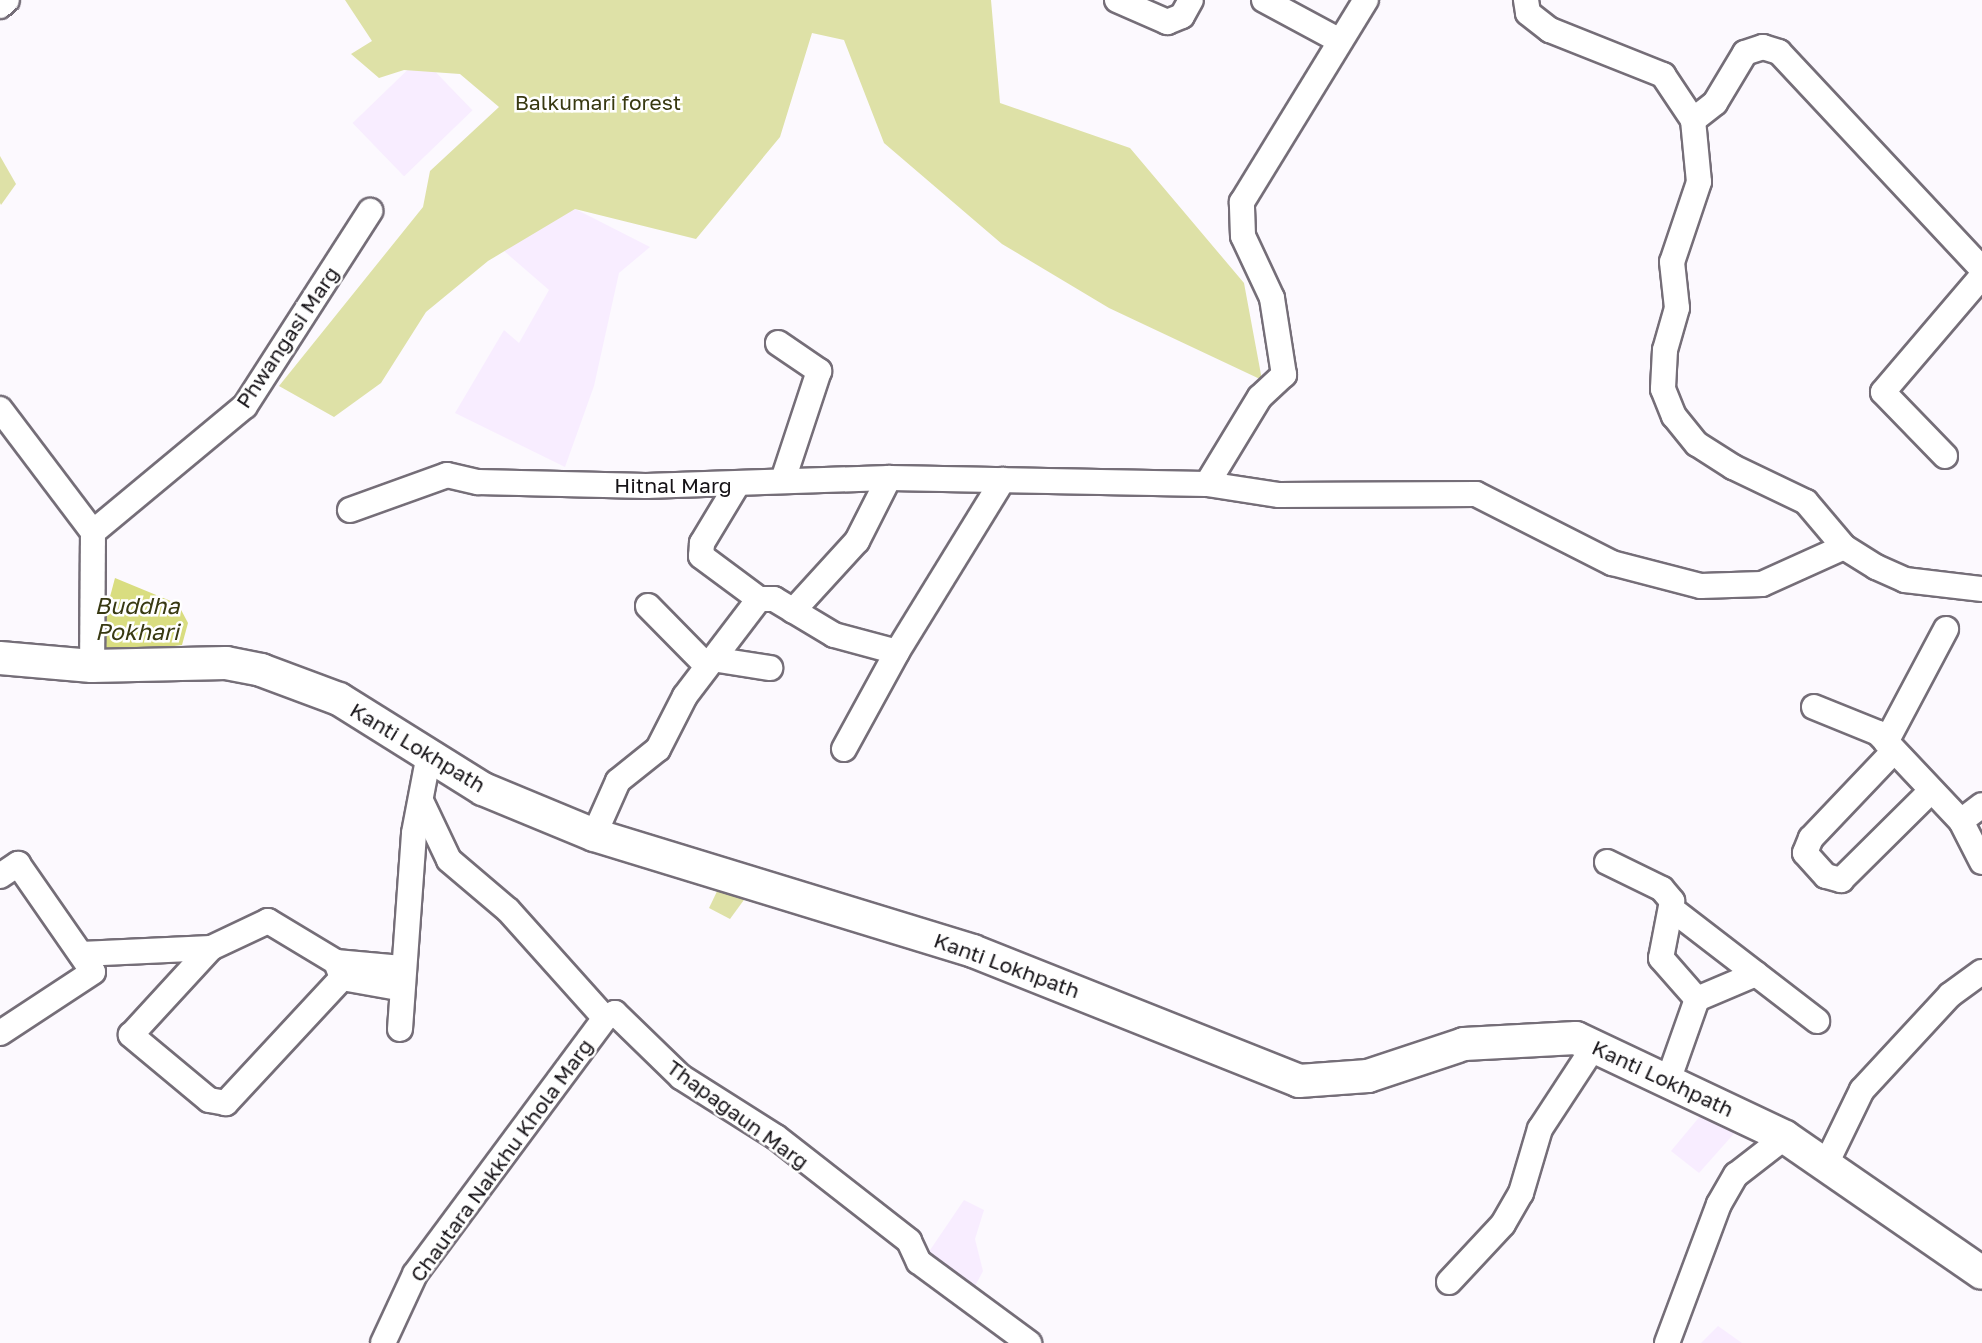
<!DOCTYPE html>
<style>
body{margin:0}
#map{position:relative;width:1982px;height:1343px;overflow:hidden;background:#fcf9fe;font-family:"Golos Text",sans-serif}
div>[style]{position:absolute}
.built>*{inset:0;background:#f8edff;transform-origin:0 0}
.green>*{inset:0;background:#dee1a7}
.water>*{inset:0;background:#d9dd80}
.roads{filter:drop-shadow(2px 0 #756e78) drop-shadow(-2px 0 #756e78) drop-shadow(0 2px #756e78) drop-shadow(0 -2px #756e78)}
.minor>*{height:24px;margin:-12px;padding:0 12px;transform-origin:12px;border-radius:12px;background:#fff}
.major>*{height:32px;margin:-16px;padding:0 16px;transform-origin:16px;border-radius:16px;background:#fff}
span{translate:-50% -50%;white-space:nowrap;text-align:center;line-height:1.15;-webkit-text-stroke:5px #fff;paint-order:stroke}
.park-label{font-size:21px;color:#383911}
.street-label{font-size:21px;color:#161317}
.water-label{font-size:23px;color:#383912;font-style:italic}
</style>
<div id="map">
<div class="built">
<div style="left:421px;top:57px;width:74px;height:95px;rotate:46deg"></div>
<div style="clip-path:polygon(542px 192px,650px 247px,619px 273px,594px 386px,565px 467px,455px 413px,504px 330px,519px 343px,549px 290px,496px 244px)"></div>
<div style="clip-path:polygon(1706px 1109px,1739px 1128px,1699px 1173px,1671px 1151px)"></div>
<div style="clip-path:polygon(964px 1200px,984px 1210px,975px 1239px,983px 1271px,971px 1294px,924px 1259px)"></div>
<div style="clip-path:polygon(1718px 1326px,1742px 1343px,1701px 1343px)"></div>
</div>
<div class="green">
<div style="clip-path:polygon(345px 0,991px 0,1000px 103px,1130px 148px,1244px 283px,1262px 380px,1109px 308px,1002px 244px,884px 143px,844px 40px,812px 33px,780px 137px,696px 239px,575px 209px,488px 261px,426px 312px,381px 383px,334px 417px,279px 386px,423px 207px,430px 171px,499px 107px,460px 74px,404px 70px,379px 78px,351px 54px,372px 41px)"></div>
<div style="clip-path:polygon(0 156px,16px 184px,1px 205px,0 203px)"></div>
<div style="clip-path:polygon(722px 881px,749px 893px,730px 919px,709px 908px)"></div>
</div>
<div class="water">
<div style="clip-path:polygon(115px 578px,178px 604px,188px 623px,182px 645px,106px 655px,99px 638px)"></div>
</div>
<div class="roads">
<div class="minor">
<div style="left:1117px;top:0;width:55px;rotate:23.7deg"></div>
<div style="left:1167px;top:22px;width:16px;rotate:-22deg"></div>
<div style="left:1182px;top:16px;width:18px;rotate:-61deg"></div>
<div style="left:1264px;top:0;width:86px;rotate:28.3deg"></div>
<div style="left:1526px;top:0;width:13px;rotate:81deg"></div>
<div style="left:1528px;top:13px;width:28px;rotate:38deg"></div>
<div style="left:1550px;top:30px;width:122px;rotate:21.7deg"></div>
<div style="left:1663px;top:75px;width:54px;rotate:56.3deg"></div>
<div style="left:0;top:6px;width:9px;rotate:-41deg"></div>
<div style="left:1982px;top:269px;width:297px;rotate:-133.1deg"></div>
<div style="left:1779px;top:52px;width:17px;rotate:-163deg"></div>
<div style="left:1763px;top:47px;width:19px;rotate:162deg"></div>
<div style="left:1745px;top:53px;width:58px;rotate:121deg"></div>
<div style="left:1715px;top:103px;width:28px;rotate:142deg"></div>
<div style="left:1693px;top:120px;width:62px;rotate:84.5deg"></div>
<div style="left:1699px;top:182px;width:84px;rotate:108.6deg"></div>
<div style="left:1672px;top:262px;width:46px;rotate:83.8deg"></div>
<div style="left:1677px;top:308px;width:44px;rotate:105.9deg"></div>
<div style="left:1665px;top:350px;width:39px;rotate:93deg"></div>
<div style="left:1663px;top:389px;width:29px;rotate:68deg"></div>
<div style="left:1674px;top:416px;width:36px;rotate:51deg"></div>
<div style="left:1697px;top:444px;width:43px;rotate:32.6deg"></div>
<div style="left:1733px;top:467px;width:81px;rotate:25.6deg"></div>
<div style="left:1806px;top:502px;width:59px;rotate:49.8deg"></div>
<div style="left:1844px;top:547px;width:38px;rotate:32deg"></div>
<div style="left:1876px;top:567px;width:32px;rotate:24deg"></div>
<div style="left:1905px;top:580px;width:78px;rotate:6.7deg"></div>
<div style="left:778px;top:343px;width:50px;rotate:34.3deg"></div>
<div style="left:819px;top:371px;width:115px;rotate:108.3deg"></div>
<div style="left:0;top:409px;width:154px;rotate:52.9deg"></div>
<div style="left:93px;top:532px;width:134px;rotate:90.4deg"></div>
<div style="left:1945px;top:456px;width:89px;rotate:-134.1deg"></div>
<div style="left:1883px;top:392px;width:153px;rotate:-49.5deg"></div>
<div style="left:1207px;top:484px;width:73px;rotate:8.7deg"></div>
<div style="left:1279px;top:495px;width:197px;rotate:-0.3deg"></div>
<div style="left:1476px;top:494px;width:153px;rotate:26.9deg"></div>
<div style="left:1612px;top:563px;width:92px;rotate:14.5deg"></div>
<div style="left:1701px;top:586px;width:61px;rotate:-1.9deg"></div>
<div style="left:1762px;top:584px;width:90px;rotate:-24.3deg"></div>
<div style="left:737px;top:485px;width:68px;rotate:121.1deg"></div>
<div style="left:702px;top:543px;width:13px;rotate:94deg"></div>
<div style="left:701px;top:556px;width:72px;rotate:36.6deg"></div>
<div style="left:350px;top:510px;width:103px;rotate:-19.8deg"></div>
<div style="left:447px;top:475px;width:32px;rotate:13deg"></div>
<div style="left:478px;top:482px;width:168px;rotate:1.4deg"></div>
<div style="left:646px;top:486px;width:243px;rotate:-1.9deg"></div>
<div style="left:889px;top:478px;width:318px;rotate:1.1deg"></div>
<div style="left:1207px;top:484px;width:102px;rotate:-58.7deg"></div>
<div style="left:1260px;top:397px;width:33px;rotate:-43deg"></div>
<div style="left:1284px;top:375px;width:78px;rotate:-98.9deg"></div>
<div style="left:1272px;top:298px;width:68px;rotate:-115.1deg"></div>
<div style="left:1243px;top:236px;width:34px;rotate:-92deg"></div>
<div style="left:1242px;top:202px;width:237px;rotate:-58.5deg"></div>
<div style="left:93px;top:532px;width:197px;rotate:-39.7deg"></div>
<div style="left:245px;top:406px;width:232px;rotate:-57.3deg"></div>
<div style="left:648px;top:606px;width:84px;rotate:45.5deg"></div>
<div style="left:793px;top:611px;width:95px;rotate:-47.6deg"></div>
<div style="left:857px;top:541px;width:71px;rotate:-63.1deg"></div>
<div style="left:712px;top:659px;width:59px;rotate:8.8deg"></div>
<div style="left:1814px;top:707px;width:69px;rotate:22.1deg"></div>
<div style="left:1878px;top:733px;width:121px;rotate:46.7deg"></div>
<div style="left:1961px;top:821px;width:46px;rotate:62.9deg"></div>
<div style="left:1886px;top:742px;width:128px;rotate:-62deg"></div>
<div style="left:844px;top:749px;width:111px;rotate:-61.3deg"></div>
<div style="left:1893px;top:752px;width:119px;rotate:133.6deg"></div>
<div style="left:1811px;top:838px;width:16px;rotate:112deg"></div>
<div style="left:1805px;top:853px;width:31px;rotate:48deg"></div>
<div style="left:1826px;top:876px;width:16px;rotate:15deg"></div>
<div style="left:1841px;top:880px;width:125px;rotate:-44.7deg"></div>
<div style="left:421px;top:801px;width:65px;rotate:64.6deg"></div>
<div style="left:449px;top:860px;width:77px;rotate:40.3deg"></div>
<div style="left:508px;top:910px;width:145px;rotate:48.1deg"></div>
<div style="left:605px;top:1018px;width:11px;rotate:-27deg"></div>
<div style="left:615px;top:1013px;width:92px;rotate:44.1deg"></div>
<div style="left:681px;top:1077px;width:112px;rotate:32.3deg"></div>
<div style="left:776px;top:1137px;width:169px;rotate:38deg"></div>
<div style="left:909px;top:1241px;width:23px;rotate:65deg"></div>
<div style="left:919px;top:1262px;width:137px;rotate:36.4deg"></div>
<div style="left:1961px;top:821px;width:26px;rotate:-37deg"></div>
<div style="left:594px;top:835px;width:59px;rotate:-66deg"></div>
<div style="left:618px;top:781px;width:51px;rotate:-38.7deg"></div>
<div style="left:658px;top:749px;width:59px;rotate:-63deg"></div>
<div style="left:685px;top:696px;width:122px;rotate:-52.7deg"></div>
<div style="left:759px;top:599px;width:15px"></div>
<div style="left:774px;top:599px;width:70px;rotate:31deg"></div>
<div style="left:834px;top:635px;width:65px;rotate:15.1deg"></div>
<div style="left:897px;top:652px;width:202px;rotate:-58.4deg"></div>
<div style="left:1607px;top:862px;width:61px;rotate:26.1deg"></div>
<div style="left:1662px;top:889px;width:16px;rotate:50deg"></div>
<div style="left:1672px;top:901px;width:58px;rotate:100.9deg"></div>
<div style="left:1661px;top:958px;width:55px;rotate:48.7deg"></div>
<div style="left:1697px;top:999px;width:84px;rotate:109.5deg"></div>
<div style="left:0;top:876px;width:22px;rotate:-34deg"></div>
<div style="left:18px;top:864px;width:131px;rotate:55.2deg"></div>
<div style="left:93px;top:972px;width:111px;rotate:146.7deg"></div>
<div style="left:1673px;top:910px;width:182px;rotate:37.6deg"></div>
<div style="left:268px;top:921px;width:79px;rotate:31.1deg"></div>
<div style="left:336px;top:962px;width:17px;rotate:69deg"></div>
<div style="left:342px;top:978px;width:171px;rotate:132.9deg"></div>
<div style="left:226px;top:1103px;width:17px;rotate:-170deg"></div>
<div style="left:209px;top:1100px;width:102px;rotate:-140.2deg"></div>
<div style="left:131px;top:1035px;width:118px;rotate:-47.4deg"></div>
<div style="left:211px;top:948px;width:63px;rotate:-25.3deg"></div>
<div style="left:81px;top:954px;width:130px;rotate:-2.6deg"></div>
<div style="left:336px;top:962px;width:66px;rotate:5.2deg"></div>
<div style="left:342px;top:978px;width:57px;rotate:10.1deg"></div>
<div style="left:1697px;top:999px;width:64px;rotate:-23deg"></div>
<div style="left:400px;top:1029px;width:196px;rotate:-85.9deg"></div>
<div style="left:414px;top:833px;width:80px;rotate:-79.2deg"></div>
<div style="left:1827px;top:1162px;width:80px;rotate:-64.1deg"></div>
<div style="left:1862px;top:1090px;width:129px;rotate:-47.2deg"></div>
<div style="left:1950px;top:995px;width:39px;rotate:-36deg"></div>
<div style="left:1449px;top:1282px;width:79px;rotate:-47deg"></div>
<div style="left:1503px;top:1224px;width:36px;rotate:-60deg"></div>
<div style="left:1521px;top:1193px;width:67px;rotate:-73.5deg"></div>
<div style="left:1540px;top:1129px;width:100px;rotate:-56.8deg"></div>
<div style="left:383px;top:1343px;width:76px;rotate:-65.1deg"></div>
<div style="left:415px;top:1274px;width:319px;rotate:-53.4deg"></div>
<div style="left:1667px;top:1343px;width:148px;rotate:-69.5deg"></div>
<div style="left:1719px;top:1204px;width:34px;rotate:-60deg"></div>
<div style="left:1736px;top:1175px;width:62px;rotate:-37.8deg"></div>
</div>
<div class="major">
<div style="left:0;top:658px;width:92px;rotate:5deg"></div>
<div style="left:92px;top:666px;width:134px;rotate:-1.3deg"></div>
<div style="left:226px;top:663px;width:36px;rotate:11deg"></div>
<div style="left:261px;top:670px;width:83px;rotate:20.4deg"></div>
<div style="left:339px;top:699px;width:170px;rotate:32deg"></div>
<div style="left:483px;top:789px;width:120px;rotate:22.5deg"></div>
<div style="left:594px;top:835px;width:396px;rotate:17deg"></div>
<div style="left:973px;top:951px;width:351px;rotate:21.7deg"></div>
<div style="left:1299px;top:1081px;width:69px;rotate:-4.1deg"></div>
<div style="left:1368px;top:1076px;width:101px;rotate:-18.4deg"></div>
<div style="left:1464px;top:1044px;width:112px;rotate:-3.1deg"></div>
<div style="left:1576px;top:1038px;width:231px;rotate:25.3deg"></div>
<div style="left:1785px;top:1137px;width:239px;rotate:34.6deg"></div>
</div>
</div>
<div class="park-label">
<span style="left:598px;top:102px">Balkumari forest</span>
</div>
<div class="street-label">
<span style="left:287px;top:337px;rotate:-56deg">Phwangasi Marg</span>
<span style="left:673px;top:485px">Hitnal Marg</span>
<span style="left:418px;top:747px;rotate:31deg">Kanti Lokhpath</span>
<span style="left:1007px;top:965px;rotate:20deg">Kanti Lokhpath</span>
<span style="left:1663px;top:1078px;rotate:25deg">Kanti Lokhpath</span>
<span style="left:738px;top:1114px;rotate:36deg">Thapagaun Marg</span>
<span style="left:501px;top:1160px;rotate:-54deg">Chautara Nakkhu Khola Marg</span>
</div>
<div class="water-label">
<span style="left:137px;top:618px">Buddha<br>Pokhari</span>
</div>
</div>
